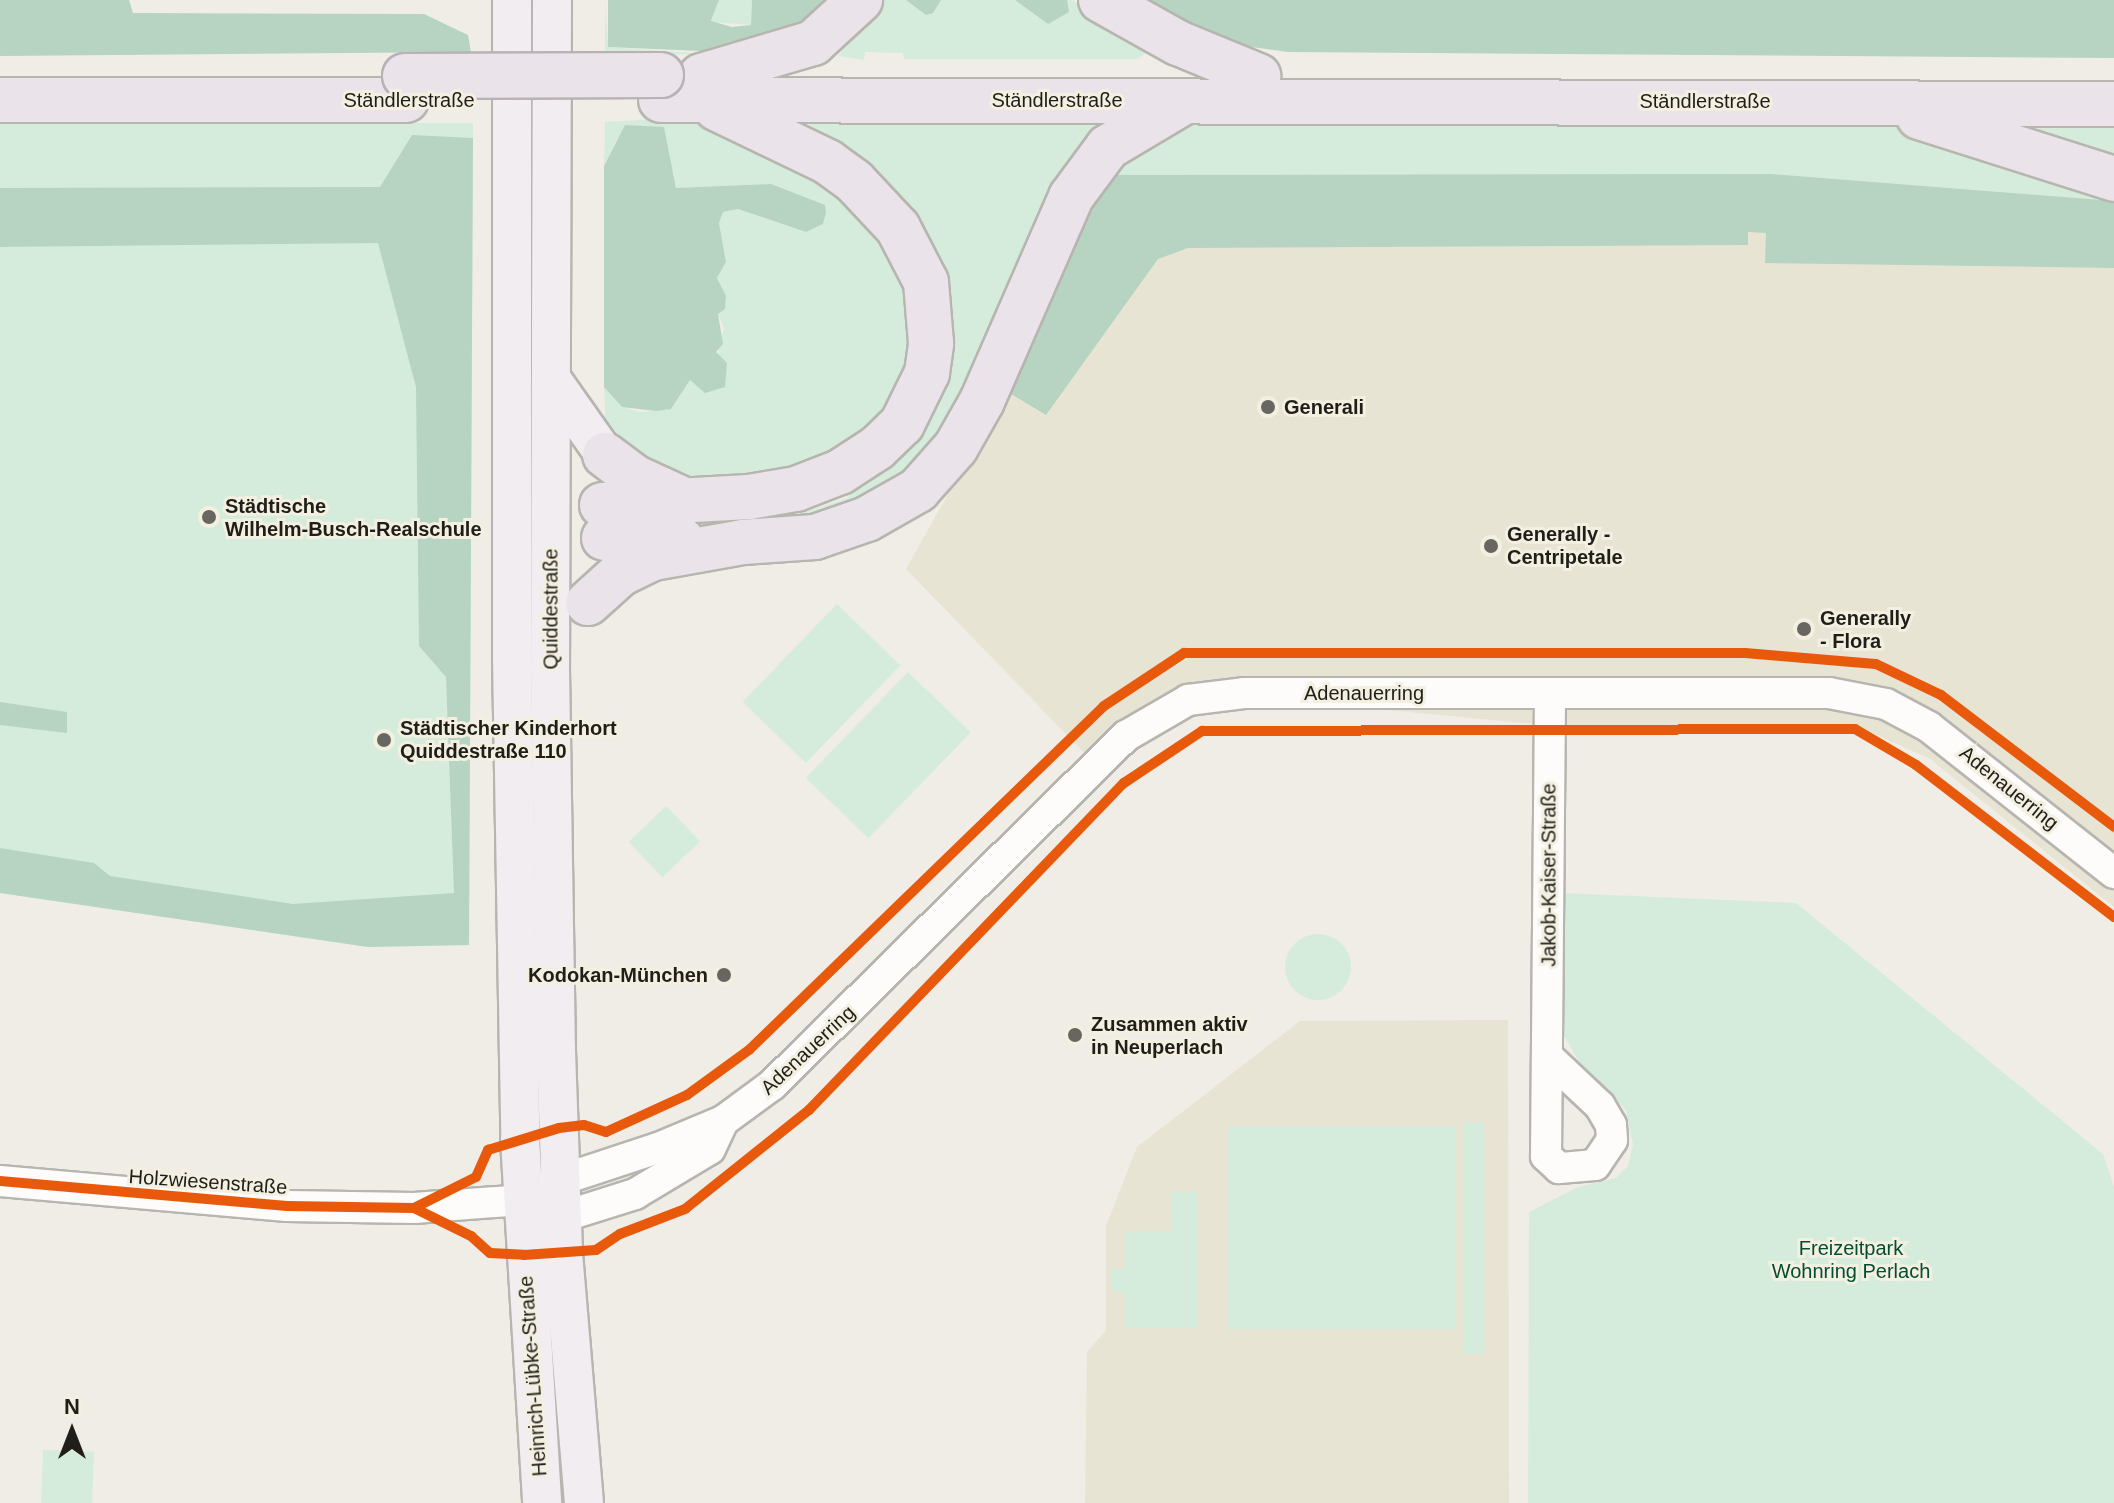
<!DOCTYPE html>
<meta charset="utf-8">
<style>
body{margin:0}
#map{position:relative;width:2114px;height:1503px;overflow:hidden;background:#efede5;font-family:Helvetica,sans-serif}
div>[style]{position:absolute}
.built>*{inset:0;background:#e8e4d4}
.green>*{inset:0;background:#d5ecdc;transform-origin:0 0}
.round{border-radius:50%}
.forest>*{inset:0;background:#b6d4c1}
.roads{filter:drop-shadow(2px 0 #b7b5af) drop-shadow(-2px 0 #b7b5af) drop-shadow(0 2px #b7b5af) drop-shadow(0 -2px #b7b5af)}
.minor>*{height:30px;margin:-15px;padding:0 15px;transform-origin:15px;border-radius:15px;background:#fdfcfb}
.major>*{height:38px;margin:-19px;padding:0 19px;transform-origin:19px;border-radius:19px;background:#f1edf1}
.highway>*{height:44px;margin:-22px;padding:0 22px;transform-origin:22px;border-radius:22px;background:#eae4ea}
.bridges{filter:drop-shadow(2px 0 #b8b1b5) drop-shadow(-2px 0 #b8b1b5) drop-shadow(0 2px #b8b1b5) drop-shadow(0 -2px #b8b1b5)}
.highway-bridge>*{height:44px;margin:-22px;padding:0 22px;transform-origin:22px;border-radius:22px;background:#eae4ea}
.cycleway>*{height:10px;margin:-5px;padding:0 5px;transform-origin:5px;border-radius:5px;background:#e8590c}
.dots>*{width:22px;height:22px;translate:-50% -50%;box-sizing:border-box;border:4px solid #f3efe1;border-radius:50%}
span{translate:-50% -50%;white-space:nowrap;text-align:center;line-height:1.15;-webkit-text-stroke:6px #f3efe1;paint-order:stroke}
.street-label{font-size:20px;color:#201e19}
.poi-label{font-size:20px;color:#201e19;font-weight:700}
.left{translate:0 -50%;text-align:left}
.right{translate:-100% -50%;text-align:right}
.park-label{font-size:20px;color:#024e33}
.north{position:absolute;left:32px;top:1391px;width:80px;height:80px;-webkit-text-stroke:6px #f3efe1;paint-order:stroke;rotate:0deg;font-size:22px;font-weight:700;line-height:32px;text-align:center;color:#201e19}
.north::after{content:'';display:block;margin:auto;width:28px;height:36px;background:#201e19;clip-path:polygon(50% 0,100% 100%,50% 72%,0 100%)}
</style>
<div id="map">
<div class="built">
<div style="clip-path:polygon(1771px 174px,2114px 201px,2114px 907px,1930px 759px,1857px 726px,1608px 731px,1241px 696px,1156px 713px,1094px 763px,906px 569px,1006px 391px,1096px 175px)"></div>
<div style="clip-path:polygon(1508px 1020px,1509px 1503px,1085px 1503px,1087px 1352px,1106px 1330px,1106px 1226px,1137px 1147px,1300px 1021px)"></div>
</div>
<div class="green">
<div style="clip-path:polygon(605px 0,608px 47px,737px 56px,605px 52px)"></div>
<div style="clip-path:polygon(719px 0,752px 0,751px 25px,711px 22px)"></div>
<div style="clip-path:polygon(883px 0,906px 0,933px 13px,941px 0,1015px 0,1048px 24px,1067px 0,1073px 0,1146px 52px,1138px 59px,904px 59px,903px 53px,865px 52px,864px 60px,838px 56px)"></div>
<div style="clip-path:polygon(1776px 114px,1809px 127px,1900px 127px,1937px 134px,2114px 193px,2114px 201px,1771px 174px,1096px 175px,1159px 124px)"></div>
<div style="clip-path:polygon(0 115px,406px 115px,406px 123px,473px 123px,469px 945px,368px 947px,0 893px)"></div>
<div style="clip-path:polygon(692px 117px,806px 157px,904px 268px,916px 342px,887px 416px,828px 460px,767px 473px,674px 476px,606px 439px,604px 387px,622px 407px,641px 412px,671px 409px,690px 380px,717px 357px,724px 328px,718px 314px,725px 309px,726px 297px,717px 278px,726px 262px,719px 223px,723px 212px,738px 209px,806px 232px,823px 224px,826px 213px,771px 184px,676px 188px,673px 170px,617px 139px,604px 166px,605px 122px)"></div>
<div style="clip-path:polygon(800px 118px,1107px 119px,1069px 163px,976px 380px,925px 463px,849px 513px,738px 531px,602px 520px,736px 519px,806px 512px,847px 498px,947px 351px,844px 148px)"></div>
<div style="clip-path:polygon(2032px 119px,2114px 120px,2114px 163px,2052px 139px,2036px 129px)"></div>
<div style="left:837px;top:604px;width:88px;height:136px;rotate:44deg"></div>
<div style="left:908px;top:672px;width:87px;height:147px;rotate:44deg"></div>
<div style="left:666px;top:806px;width:49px;height:52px;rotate:46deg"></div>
<div style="clip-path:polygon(1562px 893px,1796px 903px,2103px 1154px,2114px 1187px,2114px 1503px,1528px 1503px,1529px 1212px,1578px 1187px,1616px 1178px,1628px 1166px,1633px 1145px,1626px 1110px,1579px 1062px,1562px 1032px)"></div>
<div class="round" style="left:1285px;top:934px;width:66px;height:66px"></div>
<div style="left:1464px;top:1122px;width:19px;height:232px"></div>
<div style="left:1227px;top:1126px;width:229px;height:203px"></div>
<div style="clip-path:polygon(1172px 1192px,1197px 1192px,1197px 1328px,1126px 1328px,1126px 1295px,1112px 1290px,1112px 1269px,1126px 1268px,1126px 1231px,1172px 1231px)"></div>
<div style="left:43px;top:1450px;width:51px;height:53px;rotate:2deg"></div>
</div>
<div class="forest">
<div style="clip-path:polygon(0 0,129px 0,133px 13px,424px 14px,468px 35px,471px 52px,0 56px)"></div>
<div style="clip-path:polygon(608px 0,719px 0,711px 21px,732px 27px,751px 25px,752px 0,841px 0,802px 31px,725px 52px,608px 47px)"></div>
<div style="clip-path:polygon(906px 0,941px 0,933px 13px,926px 15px)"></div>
<div style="clip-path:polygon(1015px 0,1067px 0,1069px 12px,1048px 24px)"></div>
<div style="clip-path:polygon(1132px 0,2114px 0,2114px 58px,1288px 52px,1244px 46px,1164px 22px)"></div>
<div style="clip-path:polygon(625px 125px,664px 127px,676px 188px,771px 184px,825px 205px,826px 213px,823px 224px,806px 232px,738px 209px,723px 212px,719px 223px,726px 262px,717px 278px,726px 296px,725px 309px,718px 314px,723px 344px,716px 352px,727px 363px,725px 387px,705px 393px,690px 380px,671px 409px,656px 411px,622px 407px,604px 387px,604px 166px)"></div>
<div style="clip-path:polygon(412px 135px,473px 138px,469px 945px,368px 947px,0 893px,0 848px,94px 863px,110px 876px,293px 904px,454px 893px,446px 677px,419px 646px,416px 387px,378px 243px,0 247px,0 188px,380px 187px)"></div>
<div style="clip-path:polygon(1771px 174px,2114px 201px,2114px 268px,1765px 263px,1766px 233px,1748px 232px,1748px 245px,1188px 248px,1158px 259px,1046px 415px,1006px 391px,1096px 175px)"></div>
<div style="clip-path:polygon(0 702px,67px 712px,67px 733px,0 725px)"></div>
</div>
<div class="roads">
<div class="minor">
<div style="left:1548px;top:1057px;width:71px;rotate:43.3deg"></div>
<div style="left:1600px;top:1106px;width:22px;rotate:60deg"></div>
<div style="left:1611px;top:1125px;width:15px;rotate:86deg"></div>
<div style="left:1612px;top:1140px;width:30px;rotate:124deg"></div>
<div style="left:1595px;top:1165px;width:36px;rotate:175deg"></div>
<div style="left:1559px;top:1168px;width:18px;rotate:-137deg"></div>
<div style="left:1546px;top:1156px;width:463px;rotate:-89.5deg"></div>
<div style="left:0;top:1181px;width:288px;rotate:5deg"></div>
<div style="left:287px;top:1206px;width:127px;rotate:0.9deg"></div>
<div style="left:414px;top:1208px;width:108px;rotate:-4.2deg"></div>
<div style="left:522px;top:1200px;width:44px;rotate:-27.1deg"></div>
<div style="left:561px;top:1180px;width:102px;rotate:-18.3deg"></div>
<div style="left:658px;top:1148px;width:70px;rotate:-22.6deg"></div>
<div style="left:723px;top:1121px;width:61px;rotate:-36.3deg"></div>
<div style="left:772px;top:1085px;width:497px;rotate:-44.6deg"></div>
<div style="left:1126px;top:736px;width:72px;rotate:-30.1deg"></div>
<div style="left:1188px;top:700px;width:56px;rotate:-7.1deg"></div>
<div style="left:1244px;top:693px;width:585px"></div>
<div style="left:1829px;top:693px;width:58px;rotate:10.9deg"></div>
<div style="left:1886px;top:704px;width:49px;rotate:28.1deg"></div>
<div style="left:1929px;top:727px;width:236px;rotate:38.3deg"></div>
<div style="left:544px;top:1210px;width:19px;rotate:21deg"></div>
<div style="left:562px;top:1217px;width:77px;rotate:-17.5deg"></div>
<div style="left:635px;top:1194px;width:87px;rotate:-31deg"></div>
<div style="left:710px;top:1149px;width:31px;rotate:-65deg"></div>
</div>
<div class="major">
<div style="left:512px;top:0;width:658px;rotate:90deg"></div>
<div style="left:512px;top:658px;width:482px;rotate:89deg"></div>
<div style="left:520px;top:1140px;width:364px;rotate:86.5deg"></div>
<div style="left:552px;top:0;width:670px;rotate:90.17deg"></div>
<div style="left:550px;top:670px;width:381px;rotate:89.1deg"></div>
<div style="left:556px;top:1051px;width:202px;rotate:88deg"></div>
<div style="left:563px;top:1253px;width:251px;rotate:85.2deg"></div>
<div style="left:552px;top:380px;width:92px;rotate:54.8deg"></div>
</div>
<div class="highway">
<div style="left:1101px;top:0;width:88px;rotate:29.2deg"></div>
<div style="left:1178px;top:43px;width:87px;rotate:22.4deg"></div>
<div style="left:701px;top:76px;width:117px;rotate:-16.4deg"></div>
<div style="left:813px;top:43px;width:64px;rotate:-42.5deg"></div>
<div style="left:0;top:100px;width:406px"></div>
<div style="left:661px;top:100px;width:1453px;rotate:0.16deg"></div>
<div style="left:1919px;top:117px;width:205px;rotate:17.6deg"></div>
<div style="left:605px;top:455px;width:36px;rotate:37deg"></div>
<div style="left:634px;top:477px;width:51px;rotate:24.5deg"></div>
<div style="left:602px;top:505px;width:147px;rotate:-3.1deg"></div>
<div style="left:749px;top:497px;width:48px;rotate:-9.7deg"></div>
<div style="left:796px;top:489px;width:47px;rotate:-21.1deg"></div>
<div style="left:840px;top:472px;width:44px;rotate:-33deg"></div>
<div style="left:877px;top:448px;width:35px;rotate:-44deg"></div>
<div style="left:902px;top:424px;width:57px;rotate:-63.9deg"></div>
<div style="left:927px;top:373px;width:30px;rotate:-82deg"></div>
<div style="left:931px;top:343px;width:61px;rotate:-94.7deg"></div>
<div style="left:926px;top:282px;width:61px;rotate:-117.4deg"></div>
<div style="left:898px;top:228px;width:64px;rotate:-133.1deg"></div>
<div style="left:854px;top:181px;width:32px;rotate:-144deg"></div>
<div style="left:828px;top:162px;width:124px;rotate:-154.3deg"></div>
<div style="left:604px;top:538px;width:78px;rotate:1.5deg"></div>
<div style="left:588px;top:603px;width:43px;rotate:-42.2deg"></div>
<div style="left:620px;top:574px;width:37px;rotate:-26deg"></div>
<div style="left:653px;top:558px;width:91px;rotate:-10.1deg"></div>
<div style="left:743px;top:542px;width:72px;rotate:-4deg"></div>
<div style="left:815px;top:537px;width:55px;rotate:-19.1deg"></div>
<div style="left:867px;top:519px;width:59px;rotate:-29.6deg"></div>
<div style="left:918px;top:490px;width:57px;rotate:-48.5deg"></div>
<div style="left:956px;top:447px;width:53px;rotate:-60.5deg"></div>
<div style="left:982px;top:401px;width:223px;rotate:-66.4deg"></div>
<div style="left:1071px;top:197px;width:62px;rotate:-53.5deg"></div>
<div style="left:1108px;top:147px;width:86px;rotate:-30.7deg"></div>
</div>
</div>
<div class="bridges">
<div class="highway-bridge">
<div style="left:405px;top:76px;width:256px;rotate:-0.2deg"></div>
</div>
</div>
<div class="cycleway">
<div style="left:0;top:1181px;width:288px;rotate:5deg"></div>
<div style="left:287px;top:1206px;width:127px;rotate:0.9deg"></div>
<div style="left:414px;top:1208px;width:69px;rotate:-26.6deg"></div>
<div style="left:476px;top:1177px;width:30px;rotate:-66deg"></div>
<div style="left:488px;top:1150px;width:74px;rotate:-17.2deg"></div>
<div style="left:559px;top:1128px;width:25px;rotate:-7deg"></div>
<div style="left:584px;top:1125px;width:23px;rotate:18deg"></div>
<div style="left:606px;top:1132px;width:89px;rotate:-24.6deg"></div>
<div style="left:687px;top:1095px;width:77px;rotate:-36deg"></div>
<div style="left:749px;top:1050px;width:494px;rotate:-44.1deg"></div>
<div style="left:1104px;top:706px;width:96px;rotate:-33.5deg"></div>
<div style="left:1184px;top:653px;width:561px"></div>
<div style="left:1745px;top:653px;width:131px;rotate:4.8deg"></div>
<div style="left:1876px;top:664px;width:72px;rotate:25.5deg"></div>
<div style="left:1941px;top:695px;width:218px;rotate:37.3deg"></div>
<div style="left:414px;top:1208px;width:64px;rotate:26.2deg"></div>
<div style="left:471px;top:1236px;width:25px;rotate:42deg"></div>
<div style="left:490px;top:1253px;width:34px;rotate:3deg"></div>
<div style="left:524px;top:1255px;width:72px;rotate:-4deg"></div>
<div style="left:596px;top:1250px;width:29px;rotate:-34deg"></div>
<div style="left:620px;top:1234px;width:70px;rotate:-21deg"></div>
<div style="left:685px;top:1209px;width:159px;rotate:-38.6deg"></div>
<div style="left:809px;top:1110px;width:454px;rotate:-46.1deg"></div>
<div style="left:1124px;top:783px;width:94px;rotate:-33.7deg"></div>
<div style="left:1202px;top:731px;width:653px;rotate:-0.18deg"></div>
<div style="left:1855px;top:729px;width:71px;rotate:30.5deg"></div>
<div style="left:1916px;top:765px;width:250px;rotate:37.5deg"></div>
</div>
<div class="dots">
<div style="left:1268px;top:407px;background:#686660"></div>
<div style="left:209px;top:517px;background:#686660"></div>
<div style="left:1491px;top:546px;background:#686660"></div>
<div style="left:1804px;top:629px;background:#686660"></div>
<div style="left:384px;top:740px;background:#686660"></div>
<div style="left:724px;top:975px;background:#686660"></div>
<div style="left:1075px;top:1035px;background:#686660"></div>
</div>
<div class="street-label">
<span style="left:409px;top:100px">Ständlerstraße</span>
<span style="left:1057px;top:100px">Ständlerstraße</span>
<span style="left:1705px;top:101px">Ständlerstraße</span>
<span style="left:551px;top:609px;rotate:-90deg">Quiddestraße</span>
<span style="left:1364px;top:693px">Adenauerring</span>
<span style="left:2009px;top:788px;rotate:39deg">Adenauerring</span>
<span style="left:1549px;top:875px;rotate:-90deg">Jakob-Kaiser-Straße</span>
<span style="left:808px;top:1050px;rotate:-43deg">Adenauerring</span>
<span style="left:208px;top:1182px;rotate:4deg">Holzwiesenstraße</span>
<span style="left:533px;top:1376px;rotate:-94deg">Heinrich-Lübke-Straße</span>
</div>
<div class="poi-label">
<span class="left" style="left:1284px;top:407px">Generali</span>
<span class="left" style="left:225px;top:518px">Städtische<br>Wilhelm-Busch-Realschule</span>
<span class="left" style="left:1507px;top:546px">Generally -<br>Centripetale</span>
<span class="left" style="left:1820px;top:630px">Generally<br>- Flora</span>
<span class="left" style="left:400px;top:740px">Städtischer Kinderhort<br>Quiddestraße 110</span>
<span class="right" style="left:708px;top:975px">Kodokan-München</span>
<span class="left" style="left:1091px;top:1036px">Zusammen aktiv<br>in Neuperlach</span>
</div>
<div class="park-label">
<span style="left:1851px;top:1260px">Freizeitpark<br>Wohnring Perlach</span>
</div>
<div class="north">N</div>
</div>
